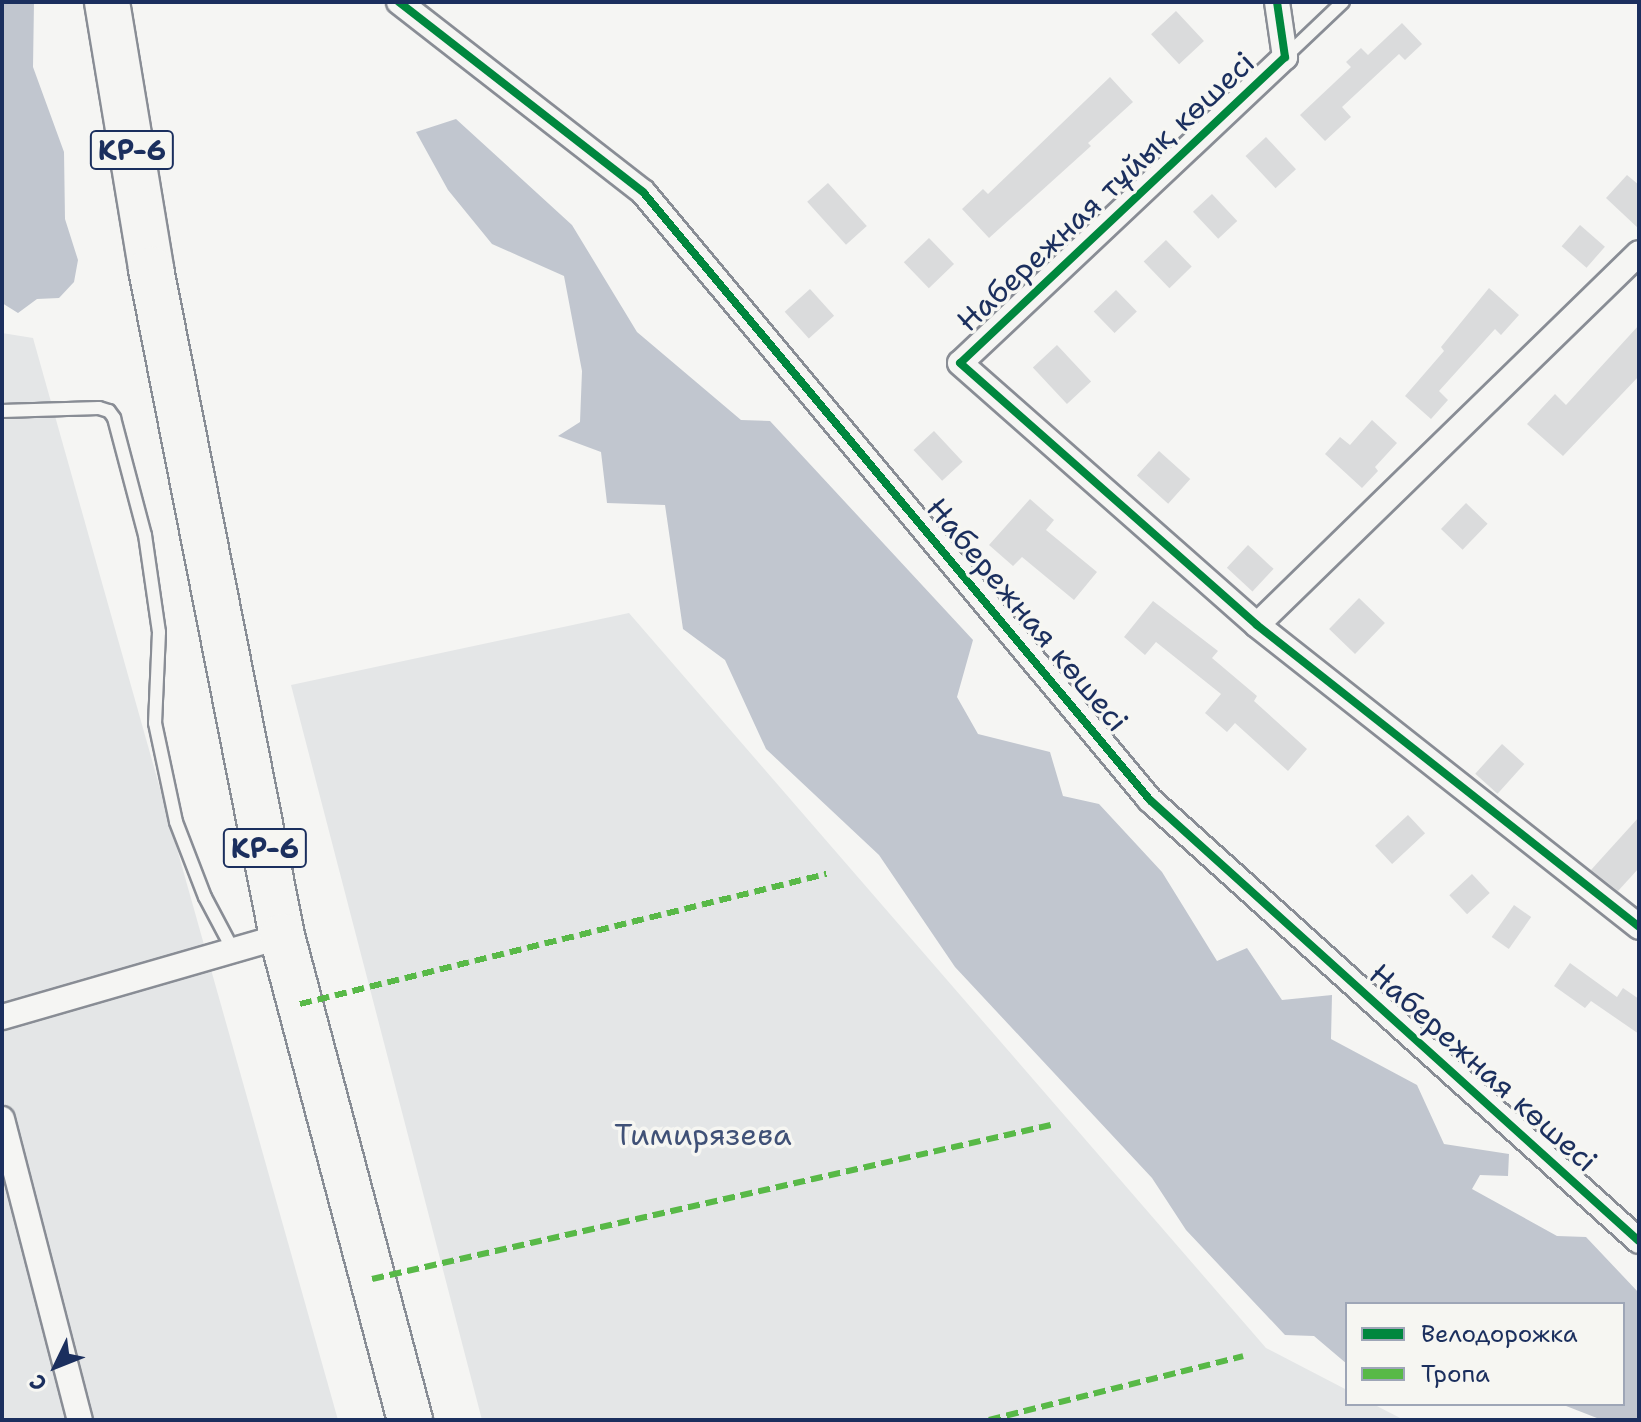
<!DOCTYPE html>
<meta charset="utf-8">
<style>
body{margin:0}
#map{position:relative;width:1641px;height:1422px;overflow:hidden;background:#f5f5f3;font-family:"Shantell Sans",sans-serif}
div>[style]{position:absolute}
.green>*{inset:0;background:#e4e6e7}
.water>*{inset:0;background:#c1c6cf}
.building>*{inset:0;background:#dadbdc;transform-origin:0 0}
.roads{filter:drop-shadow(2px 0 #898d95) drop-shadow(-2px 0 #898d95) drop-shadow(0 2px #898d95) drop-shadow(0 -2px #898d95)}
.lane>*{height:12px;margin:-6px;padding:0 6px;transform-origin:6px;border-radius:6px;background:#f5f5f3}
.street>*{height:24px;margin:-12px;padding:0 12px;transform-origin:12px;border-radius:12px;background:#f5f5f3}
.highway>*{height:44px;margin:-22px;padding:0 22px;transform-origin:22px;border-radius:22px;background:#f5f5f3}
.quiet>*{height:6px;margin-top:-3px;transform-origin:0;background:repeating-linear-gradient(90deg,#58b947 0 12px,transparent 0 18px)}
.cycleway>*{height:8px;margin:-4px;padding:0 4px;transform-origin:4px;border-radius:4px;background:#00873e}
span{translate:-50% -50%;white-space:nowrap;text-align:center;line-height:1.15;-webkit-text-stroke:7px #f6f6f2;paint-order:stroke}
.shield-label span{padding:2px 6px;background:#f6f6f2;border:2px solid;border-radius:6px;-webkit-text-stroke-width:0}
.shield-label{font-size:28px;color:#1b2f5e;font-weight:700}
.street-label{font-size:30px;color:#1b2f5e}
.park-label{font-size:30px;color:#405177}
.frame{position:absolute;inset:0;border:4px solid #1b2f5e;pointer-events:none}
.legend{position:absolute;left:1345px;top:1302px;width:280px;height:104px;box-sizing:border-box;background:#f6f6f2;border:2px solid #9ea6b7;margin:0;padding:10px 14px;list-style:none;font-size:24px;color:#1b2f5e}
.legend li{display:flex;align-items:center;gap:16px;height:40px}
.legend b{width:40px;border:2px solid #9ea6b7}
.north{position:absolute;left:16px;top:1326px;width:80px;height:80px;-webkit-text-stroke:6px #f6f6f2;paint-order:stroke;rotate:227deg;font-size:22px;font-weight:700;line-height:32px;text-align:center;color:#1b2f5e}
.north::after{content:'';display:block;margin:auto;width:28px;height:36px;background:#1b2f5e;clip-path:polygon(50% 0,100% 100%,50% 72%,0 100%)}
</style>
<div id="map">
<div class="green">
<div style="clip-path:polygon(2px 333px,33px 338px,338px 1420px,2px 1420px)"></div>
<div style="clip-path:polygon(629px 613px,1266px 1348px,1347px 1390px,1347px 1404px,1373px 1404px,1404px 1420px,482px 1420px,291px 685px)"></div>
</div>
<div class="water">
<div style="clip-path:polygon(2px 2px,34px 2px,33px 67px,64px 152px,65px 219px,78px 260px,74px 282px,59px 298px,37px 299px,18px 313px,2px 303px)"></div>
<div style="clip-path:polygon(456px 119px,572px 225px,637px 332px,741px 420px,770px 421px,973px 640px,957px 697px,978px 734px,1050px 752px,1063px 796px,1099px 804px,1162px 872px,1217px 961px,1247px 948px,1282px 1000px,1332px 995px,1331px 1039px,1417px 1085px,1444px 1144px,1509px 1154px,1508px 1176px,1480px 1175px,1472px 1189px,1557px 1236px,1586px 1237px,1639px 1293px,1639px 1420px,1602px 1420px,1561px 1404px,1623px 1404px,1623px 1304px,1347px 1304px,1347px 1364px,1314px 1336px,1285px 1335px,1186px 1230px,1152px 1178px,955px 967px,879px 855px,766px 749px,725px 660px,683px 629px,665px 505px,607px 503px,601px 452px,558px 436px,580px 422px,582px 371px,564px 276px,492px 244px,448px 190px,416px 132px)"></div>
</div>
<div class="building">
<div style="left:1176px;top:11px;width:41px;height:34px;rotate:47deg"></div>
<div style="clip-path:polygon(1402px 23px,1422px 44px,1405px 60px,1399px 54px,1342px 107px,1351px 117px,1325px 141px,1300px 115px,1351px 67px,1346px 62px,1361px 48px,1368px 55px)"></div>
<div style="clip-path:polygon(1110px 77px,1133px 102px,1088px 143px,1091px 146px,989px 238px,962px 209px,983px 189px,988px 194px)"></div>
<div style="left:1266px;top:137px;width:44px;height:28px;rotate:47deg"></div>
<div style="clip-path:polygon(1627px 175px,1639px 185px,1639px 229px,1606px 198px)"></div>
<div style="left:828px;top:183px;width:58px;height:28px;rotate:48deg"></div>
<div style="left:1212px;top:194px;width:37px;height:26px;rotate:47deg"></div>
<div style="left:1580px;top:225px;width:33px;height:28px;rotate:41deg"></div>
<div style="left:929px;top:238px;width:36px;height:35px;rotate:46deg"></div>
<div style="left:1166px;top:240px;width:37px;height:31px;rotate:46deg"></div>
<div style="clip-path:polygon(1489px 288px,1519px 315px,1501px 335px,1495px 329px,1439px 391px,1448px 400px,1431px 419px,1405px 396px,1444px 351px,1441px 347px)"></div>
<div style="left:810px;top:289px;width:36px;height:34px;rotate:48deg"></div>
<div style="left:1116px;top:290px;width:30px;height:31px;rotate:46deg"></div>
<div style="clip-path:polygon(1639px 325px,1639px 376px,1563px 456px,1527px 424px,1555px 394px,1566px 405px)"></div>
<div style="left:1057px;top:345px;width:50px;height:33px;rotate:47deg"></div>
<div style="clip-path:polygon(1372px 420px,1397px 443px,1375px 467px,1378px 471px,1362px 488px,1325px 454px,1340px 437px,1350px 445px)"></div>
<div style="left:934px;top:431px;width:42px;height:28px;rotate:47deg"></div>
<div style="left:1159px;top:451px;width:42px;height:33px;rotate:42deg"></div>
<div style="clip-path:polygon(1030px 499px,1054px 520px,1046px 530px,1097px 572px,1074px 600px,1022px 557px,1013px 566px,989px 545px)"></div>
<div style="left:1466px;top:503px;width:30px;height:36px;rotate:44deg"></div>
<div style="left:1248px;top:545px;width:35px;height:31px;rotate:43deg"></div>
<div style="left:1359px;top:598px;width:36px;height:43px;rotate:44deg"></div>
<div style="clip-path:polygon(1153px 601px,1218px 651px,1212px 658px,1257px 696px,1254px 701px,1307px 749px,1288px 771px,1235px 723px,1227px 732px,1205px 713px,1221px 694px,1156px 642px,1145px 655px,1124px 637px)"></div>
<div style="left:1502px;top:744px;width:30px;height:40px;rotate:42deg"></div>
<div style="left:1408px;top:815px;width:25px;height:45px;rotate:47deg"></div>
<div style="clip-path:polygon(1639px 817px,1639px 868px,1618px 891px,1591px 870px)"></div>
<div style="left:1472px;top:874px;width:26px;height:31px;rotate:47deg"></div>
<div style="left:1514px;top:905px;width:21px;height:39px;rotate:35deg"></div>
<div style="clip-path:polygon(1570px 963px,1617px 997px,1623px 988px,1639px 999px,1639px 1034px,1591px 1001px,1585px 1008px,1554px 986px)"></div>
</div>
<div class="roads">
<div class="lane">
<div style="left:1285px;top:57px;width:80px;rotate:-43.5deg"></div>
<div style="left:2px;top:411px;width:97px;rotate:-1.8deg"></div>
<div style="left:99px;top:408px;width:10px;rotate:17deg"></div>
<div style="left:109px;top:411px;width:9px;rotate:54deg"></div>
<div style="left:114px;top:418px;width:121px;rotate:75.2deg"></div>
<div style="left:145px;top:535px;width:98px;rotate:81.8deg"></div>
<div style="left:159px;top:632px;width:91px;rotate:92.5deg"></div>
<div style="left:155px;top:723px;width:101px;rotate:78deg"></div>
<div style="left:176px;top:822px;width:80px;rotate:68.9deg"></div>
<div style="left:205px;top:897px;width:58px;rotate:62.1deg"></div>
</div>
<div class="street">
<div style="left:399px;top:2px;width:309px;rotate:37.9deg"></div>
<div style="left:643px;top:192px;width:792px;rotate:50.18deg"></div>
<div style="left:1150px;top:800px;width:658px;rotate:42.05deg"></div>
<div style="left:1277px;top:2px;width:56px;rotate:81.7deg"></div>
<div style="left:1285px;top:57px;width:446px;rotate:136.7deg"></div>
<div style="left:960px;top:363px;width:396px;rotate:41.4deg"></div>
<div style="left:1257px;top:625px;width:487px;rotate:38.3deg"></div>
<div style="left:1257px;top:625px;width:533px;rotate:-44.24deg"></div>
<div style="left:2px;top:1017px;width:291px;rotate:-16.1deg"></div>
<div style="left:2px;top:1119px;width:311px;rotate:75.5deg"></div>
</div>
<div class="highway">
<div style="left:107px;top:2px;width:271px;rotate:80.6deg"></div>
<div style="left:151px;top:269px;width:680px;rotate:78.89deg"></div>
<div style="left:282px;top:936px;width:501px;rotate:75.19deg"></div>
</div>
</div>
<div class="quiet">
<div style="left:300px;top:1004px;width:542px;rotate:-13.88deg"></div>
<div style="left:372px;top:1279px;width:696px;rotate:-12.78deg"></div>
<div style="left:989px;top:1420px;width:262px;rotate:-14.1deg"></div>
</div>
<div class="cycleway">
<div style="left:399px;top:2px;width:309px;rotate:37.9deg"></div>
<div style="left:643px;top:192px;width:792px;rotate:50.18deg"></div>
<div style="left:1150px;top:800px;width:658px;rotate:42.05deg"></div>
<div style="left:1277px;top:2px;width:56px;rotate:81.7deg"></div>
<div style="left:1285px;top:57px;width:446px;rotate:136.7deg"></div>
<div style="left:960px;top:363px;width:396px;rotate:41.4deg"></div>
<div style="left:1257px;top:625px;width:487px;rotate:38.3deg"></div>
</div>
<div class="shield-label">
<span style="left:132px;top:150px">KP-6</span>
<span style="left:265px;top:848px">KP-6</span>
</div>
<div class="street-label">
<span style="left:1106px;top:192px;rotate:-43deg">Набережная тұйық көшесі</span>
<span style="left:1027px;top:615px;rotate:50deg">Набережная көшесі</span>
<span style="left:1483px;top:1068px;rotate:42deg">Набережная көшесі</span>
</div>
<div class="park-label">
<span style="left:703px;top:1135px">Тимирязева</span>
</div>
<div class="frame"></div>
<ul class="legend">
<li><b style="height:10px;background:#00873e"></b>Велодорожка</li>
<li><b style="height:10px;background:#58b947"></b>Тропа</li>
</ul>
<div class="north">С</div>
</div>
